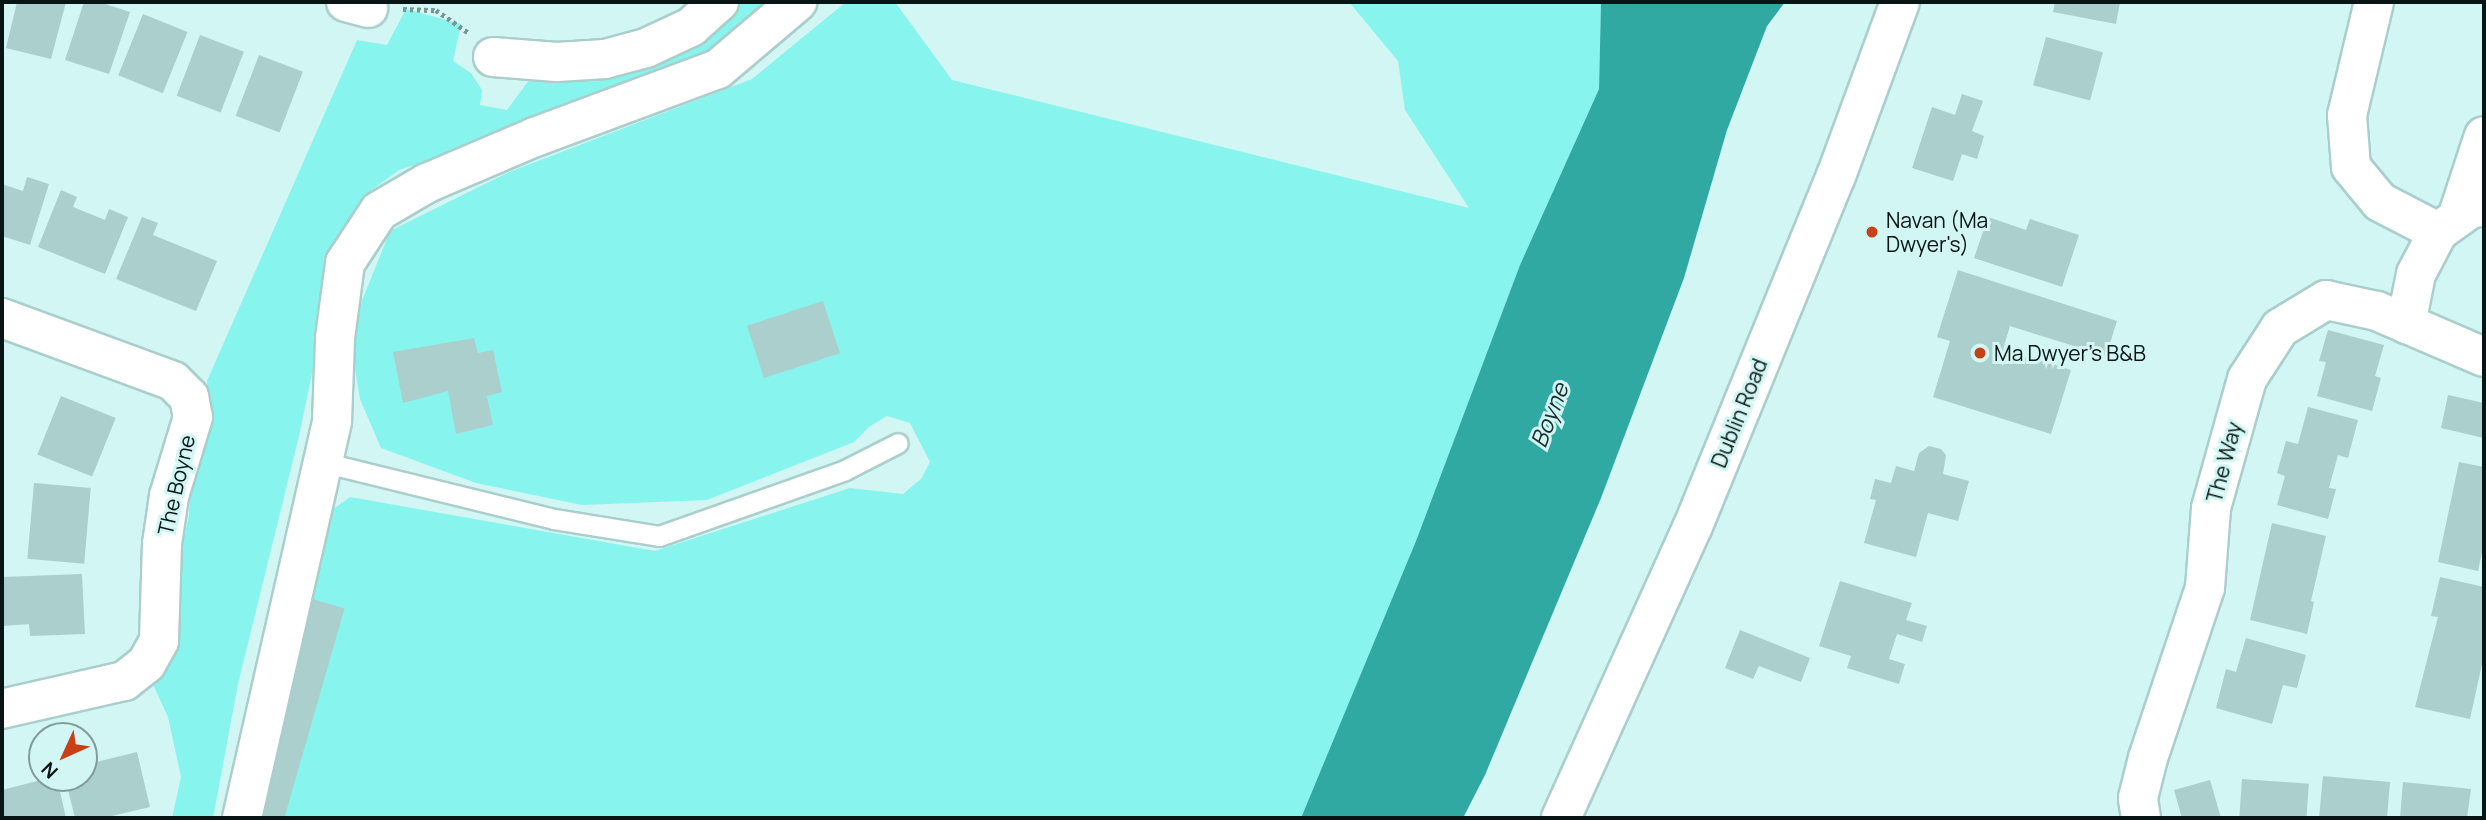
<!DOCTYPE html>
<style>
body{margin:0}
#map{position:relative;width:2486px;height:820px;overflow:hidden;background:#d1f6f3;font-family:Manrope,sans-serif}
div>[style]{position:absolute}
.green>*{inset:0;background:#87f5ee}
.water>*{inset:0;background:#30a9a3}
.building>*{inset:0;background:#abcfcc;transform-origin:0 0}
.path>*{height:4.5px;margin-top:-2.25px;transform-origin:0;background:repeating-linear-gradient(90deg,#7a9592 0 3.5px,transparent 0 7px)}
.roads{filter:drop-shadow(2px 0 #aacecb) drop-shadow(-2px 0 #aacecb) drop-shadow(0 2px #aacecb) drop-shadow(0 -2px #aacecb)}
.lane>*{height:19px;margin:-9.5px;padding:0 9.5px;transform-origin:9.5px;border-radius:9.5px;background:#fff}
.street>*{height:38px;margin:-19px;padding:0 19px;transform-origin:19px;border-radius:19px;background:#fff}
.secondary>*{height:38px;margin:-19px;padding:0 19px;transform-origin:19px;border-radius:19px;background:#fff}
.dots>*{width:19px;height:19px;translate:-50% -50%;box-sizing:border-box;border:4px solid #d1f6f3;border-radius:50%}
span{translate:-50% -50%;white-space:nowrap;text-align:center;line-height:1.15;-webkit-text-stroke:6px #d1f6f3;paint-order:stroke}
.poi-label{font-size:21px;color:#081514}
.left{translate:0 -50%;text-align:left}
.street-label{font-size:21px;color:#081514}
.water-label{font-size:23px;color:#1a2e2d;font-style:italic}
.frame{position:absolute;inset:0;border:4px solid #081514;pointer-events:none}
.north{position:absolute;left:28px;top:722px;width:70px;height:70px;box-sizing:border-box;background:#d1f6f3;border:2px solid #819c9a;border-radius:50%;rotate:225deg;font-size:19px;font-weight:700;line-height:28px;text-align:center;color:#081514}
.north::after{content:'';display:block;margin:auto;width:24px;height:32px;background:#c94017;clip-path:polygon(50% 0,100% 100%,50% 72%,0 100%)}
</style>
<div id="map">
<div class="green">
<div style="clip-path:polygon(743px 2px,774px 2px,712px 51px,668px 73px,487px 141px,399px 170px,365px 195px,342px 230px,299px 436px,238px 684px,213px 818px,172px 818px,181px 777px,168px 717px,151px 680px,176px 634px,181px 553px,189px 515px,190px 491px,209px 405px,207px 381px,357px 40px,387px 45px,406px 9px,461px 24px,453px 61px,471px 73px,482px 90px,480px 105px,507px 110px,529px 80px,590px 78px,652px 65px,710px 37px)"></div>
<div style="clip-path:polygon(846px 2px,895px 2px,952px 80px,1469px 208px,1405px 110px,1398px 61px,1349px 2px,1601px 2px,1599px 89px,1520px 265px,1416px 541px,1301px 818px,262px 818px,325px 515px,350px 497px,655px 551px,850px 488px,903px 494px,921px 479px,930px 462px,910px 423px,887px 416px,870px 426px,854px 442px,707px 500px,582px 505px,476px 483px,381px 448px,360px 399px,349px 333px,390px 231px,507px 173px,752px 79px)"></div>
</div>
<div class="water">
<div style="clip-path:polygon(1601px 2px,1785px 2px,1767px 26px,1727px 130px,1684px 278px,1601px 498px,1485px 775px,1463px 818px,1301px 818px,1416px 541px,1520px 265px,1599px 89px)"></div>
</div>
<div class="building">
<div style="clip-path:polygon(17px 2px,66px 2px,51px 59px,6px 48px)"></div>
<div style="clip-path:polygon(84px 2px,99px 2px,130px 12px,109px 74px,65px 60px)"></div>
<div style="clip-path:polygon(2055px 2px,2120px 2px,2116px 24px,2053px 12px)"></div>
<div style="left:143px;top:14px;width:48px;height:66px;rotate:22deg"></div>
<div style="left:200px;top:35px;width:47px;height:65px;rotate:21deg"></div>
<div style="left:2046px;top:37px;width:59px;height:50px;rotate:15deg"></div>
<div style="left:259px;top:55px;width:47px;height:65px;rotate:21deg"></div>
<div style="clip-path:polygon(1962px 94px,1983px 101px,1972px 131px,1984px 136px,1977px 159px,1962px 154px,1953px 181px,1912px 168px,1932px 107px,1955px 115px)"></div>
<div style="clip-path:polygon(27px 177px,49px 184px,30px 245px,2px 236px,2px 184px,23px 191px)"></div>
<div style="clip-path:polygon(61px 190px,77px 197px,73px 207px,105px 220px,109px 209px,128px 217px,105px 274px,38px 247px)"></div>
<div style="clip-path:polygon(142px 217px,158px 223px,153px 235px,217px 261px,196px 311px,116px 279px)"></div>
<div style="clip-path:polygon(1988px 217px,2026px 230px,2030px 219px,2079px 235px,2062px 287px,1974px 258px)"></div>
<div style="clip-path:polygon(1958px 270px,2117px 321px,2106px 356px,2010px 326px,2003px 349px,2071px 370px,2051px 434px,1933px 397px,1950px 341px,1937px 337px)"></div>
<div style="left:823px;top:301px;width:55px;height:80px;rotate:72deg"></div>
<div style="clip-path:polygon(2328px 330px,2384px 345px,2375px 376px,2381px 378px,2372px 411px,2317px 396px,2326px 362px,2319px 361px)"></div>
<div style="clip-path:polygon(474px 338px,478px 353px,493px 350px,502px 392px,487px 396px,493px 425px,456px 434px,448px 391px,403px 403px,393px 352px)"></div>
<div style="clip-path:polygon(2448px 395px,2484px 403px,2484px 438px,2441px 428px)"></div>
<div style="left:61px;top:396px;width:59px;height:63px;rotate:22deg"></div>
<div style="clip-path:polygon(2308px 407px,2358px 420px,2348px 458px,2338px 455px,2329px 488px,2336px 489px,2328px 519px,2277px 505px,2285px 476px,2277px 473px,2286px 441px,2298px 444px)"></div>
<div style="clip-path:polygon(1929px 446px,1941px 449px,1946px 455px,1943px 474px,1969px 481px,1958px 521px,1928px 513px,1916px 557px,1864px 543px,1876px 500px,1870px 499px,1875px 479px,1891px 483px,1896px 466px,1914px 471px,1919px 453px)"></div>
<div style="clip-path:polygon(2459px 462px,2484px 467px,2484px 543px,2478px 571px,2438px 562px)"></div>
<div style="left:34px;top:483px;width:57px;height:76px;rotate:5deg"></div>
<div style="clip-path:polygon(2272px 523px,2326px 536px,2311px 601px,2314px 602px,2307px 634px,2250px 620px)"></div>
<div style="clip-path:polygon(82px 574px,85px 634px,30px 636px,29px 624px,3px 626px,2px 577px)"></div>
<div style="clip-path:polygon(2440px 577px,2484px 587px,2484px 655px,2470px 719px,2415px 707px,2438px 617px,2431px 616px)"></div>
<div style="clip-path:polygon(1840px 581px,1912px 603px,1906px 620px,1927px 626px,1922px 642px,1897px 634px,1889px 659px,1905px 664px,1899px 684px,1847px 668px,1851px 656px,1819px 646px)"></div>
<div style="left:309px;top:598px;width:37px;height:222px;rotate:16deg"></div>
<div style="clip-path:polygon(1740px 630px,1810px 658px,1801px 682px,1759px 666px,1753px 679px,1725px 668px)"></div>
<div style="clip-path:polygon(2246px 638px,2306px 655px,2297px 688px,2283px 685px,2272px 724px,2216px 708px,2226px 669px,2236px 672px)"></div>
<div style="clip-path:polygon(137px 752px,150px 807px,103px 818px,75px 818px,65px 778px,84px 778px,84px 765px)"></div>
<div style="clip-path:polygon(2323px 776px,2390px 782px,2387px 818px,2319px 818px)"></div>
<div style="clip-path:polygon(49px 778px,57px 778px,66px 818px,2px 818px,2px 790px)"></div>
<div style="left:2242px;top:779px;width:67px;height:39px;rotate:4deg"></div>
<div style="clip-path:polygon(2210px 780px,2221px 818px,2182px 818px,2174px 790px)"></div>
<div style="clip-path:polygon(2403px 782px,2471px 789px,2467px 818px,2400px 818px)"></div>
</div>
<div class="path">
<div style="left:403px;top:9px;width:33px;rotate:2deg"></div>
<div style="left:436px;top:10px;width:39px;rotate:35deg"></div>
</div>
<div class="roads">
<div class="lane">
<div style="left:322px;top:462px;width:239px;rotate:13.8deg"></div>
<div style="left:554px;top:519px;width:106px;rotate:9.2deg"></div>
<div style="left:659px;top:536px;width:197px;rotate:-19.5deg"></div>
<div style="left:845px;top:470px;width:59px;rotate:-27deg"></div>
</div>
<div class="street">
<div style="left:346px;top:2px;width:23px;rotate:15deg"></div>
<div style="left:2374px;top:2px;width:116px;rotate:103.4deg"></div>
<div style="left:2347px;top:115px;width:52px;rotate:85.6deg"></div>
<div style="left:2351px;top:167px;width:45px;rotate:50.4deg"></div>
<div style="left:2380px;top:202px;width:65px;rotate:27.3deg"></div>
<div style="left:493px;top:57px;width:64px;rotate:4.5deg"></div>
<div style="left:557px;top:62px;width:48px;rotate:-3.6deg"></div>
<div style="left:605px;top:59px;width:42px;rotate:-15deg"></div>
<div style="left:646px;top:48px;width:50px;rotate:-25deg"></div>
<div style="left:691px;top:27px;width:38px;rotate:-42deg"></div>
<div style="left:2457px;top:218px;width:86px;rotate:-71.8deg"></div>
<div style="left:2px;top:318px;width:182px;rotate:20.2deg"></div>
<div style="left:173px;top:381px;width:23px;rotate:45deg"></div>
<div style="left:189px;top:397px;width:20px;rotate:79deg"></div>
<div style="left:193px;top:417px;width:83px;rotate:106.9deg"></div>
<div style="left:169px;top:496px;width:49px;rotate:98.3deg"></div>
<div style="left:162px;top:544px;width:97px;rotate:91.8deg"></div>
<div style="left:159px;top:641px;width:26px;rotate:119deg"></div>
<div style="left:146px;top:664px;width:28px;rotate:142deg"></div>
<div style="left:124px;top:681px;width:125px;rotate:167.1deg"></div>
<div style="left:2406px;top:324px;width:51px;rotate:-78.7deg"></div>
<div style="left:2416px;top:274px;width:47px;rotate:-62.4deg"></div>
<div style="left:2438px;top:232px;width:39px;rotate:-36deg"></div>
<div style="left:2470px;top:209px;width:14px;rotate:-12deg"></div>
<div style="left:242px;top:818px;width:407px;rotate:-77.2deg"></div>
<div style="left:332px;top:421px;width:83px;rotate:-87.9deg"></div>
<div style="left:335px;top:338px;width:76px;rotate:-82.4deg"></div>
<div style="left:345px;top:263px;width:62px;rotate:-56.8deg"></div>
<div style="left:379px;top:211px;width:56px;rotate:-30.3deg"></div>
<div style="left:427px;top:183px;width:117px;rotate:-23.1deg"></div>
<div style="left:535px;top:137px;width:195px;rotate:-20.4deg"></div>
<div style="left:718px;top:69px;width:104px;rotate:-40.3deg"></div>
<div style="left:2141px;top:818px;width:20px;rotate:-99deg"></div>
<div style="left:2138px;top:798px;width:41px;rotate:-76deg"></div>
<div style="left:2148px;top:758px;width:179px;rotate:-71.5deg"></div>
<div style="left:2205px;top:588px;width:80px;rotate:-85.7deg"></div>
<div style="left:2211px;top:508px;width:134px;rotate:-74.4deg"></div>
<div style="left:2247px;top:379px;width:61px;rotate:-57.1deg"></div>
<div style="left:2280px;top:328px;width:54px;rotate:-31.3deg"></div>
<div style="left:2326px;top:300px;width:52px;rotate:12.2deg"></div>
<div style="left:2377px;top:311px;width:116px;rotate:23.3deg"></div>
</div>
<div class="secondary">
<div style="left:1561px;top:818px;width:320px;rotate:-65.7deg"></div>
<div style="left:1693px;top:526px;width:378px;rotate:-67.8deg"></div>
<div style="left:1836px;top:176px;width:185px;rotate:-69.8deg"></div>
</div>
</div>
<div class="dots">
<div style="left:1872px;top:232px;background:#c94017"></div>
<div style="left:1980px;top:353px;background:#c94017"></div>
</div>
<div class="poi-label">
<span class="left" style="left:1886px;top:232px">Navan (Ma<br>Dwyer's)</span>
<span class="left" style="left:1994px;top:353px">Ma Dwyer's B&amp;B</span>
</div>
<div class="street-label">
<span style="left:1739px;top:413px;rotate:-68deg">Dublin Road</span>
<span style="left:2224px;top:462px;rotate:-75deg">The Way</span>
<span style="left:176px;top:485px;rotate:-77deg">The Boyne</span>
</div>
<div class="water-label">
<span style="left:1549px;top:415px;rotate:-69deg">Boyne</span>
</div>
<div class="frame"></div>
<div class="north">N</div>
</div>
